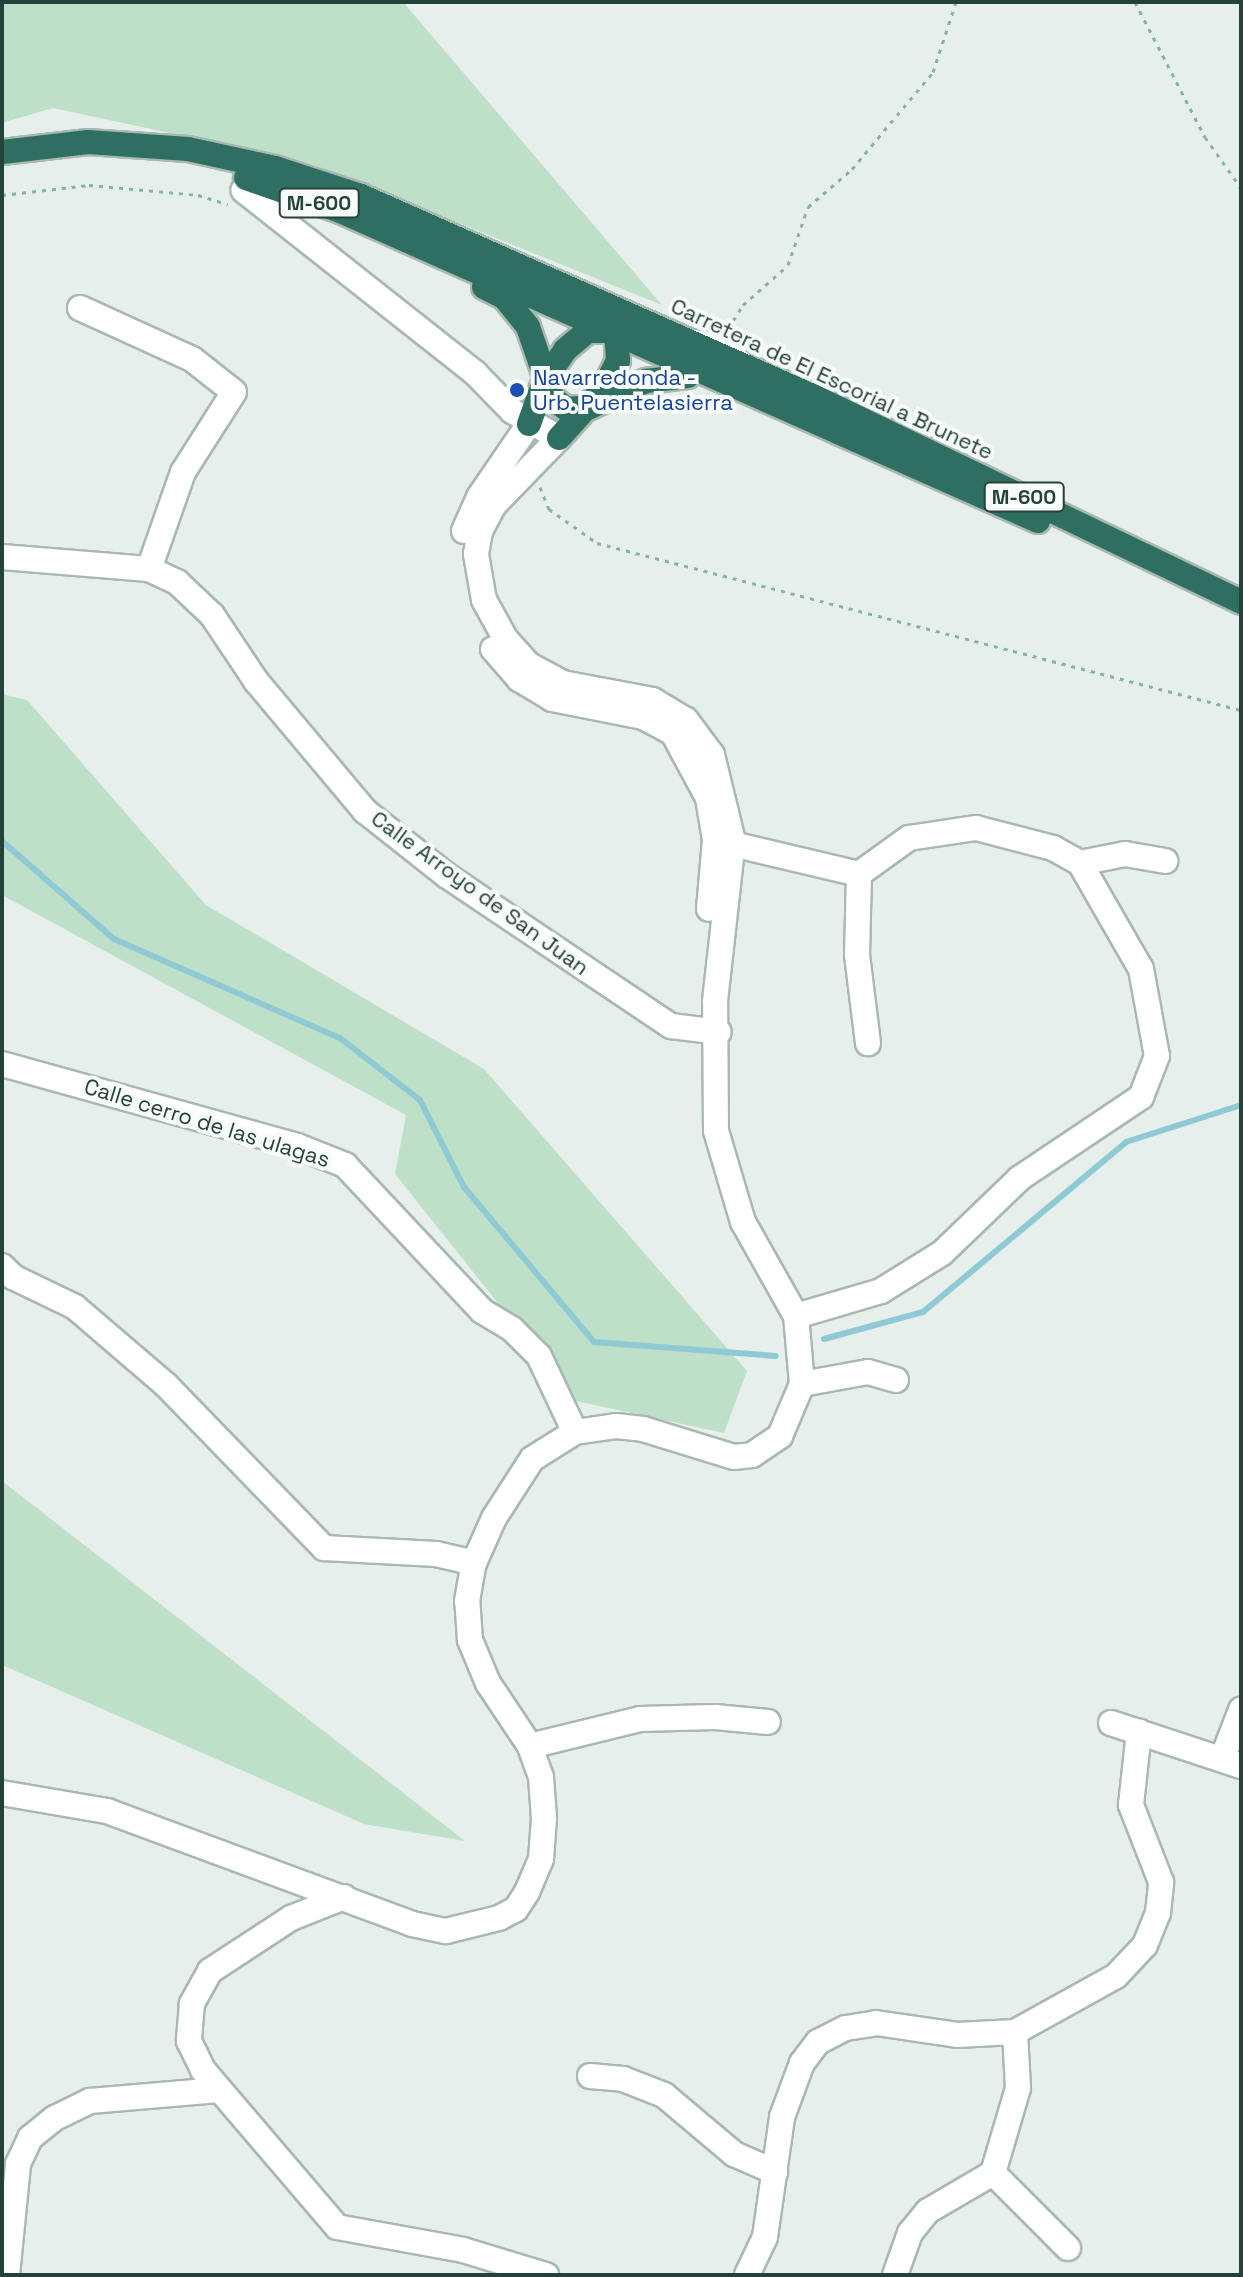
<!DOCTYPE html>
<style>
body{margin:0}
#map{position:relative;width:1243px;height:2277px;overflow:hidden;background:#e6efeb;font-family:"Space Grotesk",sans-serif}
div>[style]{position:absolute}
.green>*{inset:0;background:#bfe0c8}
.stream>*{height:6px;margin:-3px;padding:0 3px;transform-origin:3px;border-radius:3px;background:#8ec9d4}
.path>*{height:3px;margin-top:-1.5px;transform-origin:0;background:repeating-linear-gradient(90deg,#86b3a5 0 4px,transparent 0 10px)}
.roads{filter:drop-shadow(2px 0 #a8b8b2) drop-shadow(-2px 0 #a8b8b2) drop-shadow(0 2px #a8b8b2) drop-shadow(0 -2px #a8b8b2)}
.lane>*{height:12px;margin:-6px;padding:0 6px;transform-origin:6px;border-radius:6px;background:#fff}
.street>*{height:24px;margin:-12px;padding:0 12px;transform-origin:12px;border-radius:12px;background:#fff}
.highway>*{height:24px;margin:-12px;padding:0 12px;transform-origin:12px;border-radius:12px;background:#2f6f62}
.dots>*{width:22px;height:22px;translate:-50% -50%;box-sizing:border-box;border:4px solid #f7fbf9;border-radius:50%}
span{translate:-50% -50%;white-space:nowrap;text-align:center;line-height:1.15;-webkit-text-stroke:8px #f7fbf9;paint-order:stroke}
.shield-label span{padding:2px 6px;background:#f7fbf9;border:2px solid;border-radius:6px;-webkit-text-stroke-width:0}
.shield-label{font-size:20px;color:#24423a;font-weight:700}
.transit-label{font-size:22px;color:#164399}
.left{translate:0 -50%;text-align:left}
.street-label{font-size:22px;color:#24423a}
.frame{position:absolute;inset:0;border:4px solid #24423a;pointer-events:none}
</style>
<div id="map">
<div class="green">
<div style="clip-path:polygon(2px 2px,403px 2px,662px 305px,309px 163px,53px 108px,2px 123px)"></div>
<div style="clip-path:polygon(2px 694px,27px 700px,206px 905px,484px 1069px,747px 1371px,724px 1433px,576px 1401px,395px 1174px,406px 1115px,2px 895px)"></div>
<div style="clip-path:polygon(2px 1482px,2px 1481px,465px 1841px,364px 1824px,2px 1665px)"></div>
</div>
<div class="stream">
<div style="left:2px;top:841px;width:149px;rotate:41.2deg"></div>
<div style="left:114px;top:939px;width:247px;rotate:23.7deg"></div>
<div style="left:340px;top:1038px;width:101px;rotate:37.8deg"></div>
<div style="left:420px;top:1100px;width:97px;rotate:63.2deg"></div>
<div style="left:464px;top:1187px;width:202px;rotate:50deg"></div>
<div style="left:594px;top:1342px;width:182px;rotate:4.4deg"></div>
<div style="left:824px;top:1339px;width:103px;rotate:-15.3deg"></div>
<div style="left:923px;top:1312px;width:265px;rotate:-39.9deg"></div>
<div style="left:1126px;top:1142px;width:121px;rotate:-17.8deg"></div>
</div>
<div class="path">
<div style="left:1135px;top:2px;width:152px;rotate:62.6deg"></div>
<div style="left:1205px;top:137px;width:62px;rotate:54.8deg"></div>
<div style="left:2px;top:195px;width:88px;rotate:-6.6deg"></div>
<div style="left:89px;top:185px;width:109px;rotate:5.2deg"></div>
<div style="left:198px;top:195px;width:31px;rotate:17deg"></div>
<div style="left:728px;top:329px;width:28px;rotate:-58deg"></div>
<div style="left:743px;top:305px;width:60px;rotate:-41.6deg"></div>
<div style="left:788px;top:265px;width:61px;rotate:-71deg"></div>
<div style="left:808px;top:207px;width:58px;rotate:-40.8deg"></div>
<div style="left:852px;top:169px;width:126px;rotate:-50.1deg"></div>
<div style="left:933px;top:72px;width:74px;rotate:-71.8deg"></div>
<div style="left:540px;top:487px;width:24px;rotate:68deg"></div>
<div style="left:549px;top:509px;width:59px;rotate:35.3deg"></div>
<div style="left:597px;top:543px;width:665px;rotate:14.54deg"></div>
</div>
<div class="roads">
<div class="lane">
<div style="left:695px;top:336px;width:28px;rotate:10deg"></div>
<div style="left:723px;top:341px;width:28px;rotate:39deg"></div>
</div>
<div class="street">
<div style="left:80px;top:308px;width:123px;rotate:24.5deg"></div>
<div style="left:192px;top:359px;width:53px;rotate:38.2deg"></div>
<div style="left:234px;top:392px;width:95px;rotate:122.5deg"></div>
<div style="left:183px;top:472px;width:103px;rotate:109.3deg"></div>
<div style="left:464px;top:531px;width:37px;rotate:-66deg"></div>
<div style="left:479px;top:497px;width:88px;rotate:-55.6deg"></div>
<div style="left:2px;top:557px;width:147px;rotate:4.7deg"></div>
<div style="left:149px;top:569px;width:31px;rotate:25deg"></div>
<div style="left:177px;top:582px;width:48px;rotate:43.3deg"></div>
<div style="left:212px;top:615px;width:79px;rotate:56.3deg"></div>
<div style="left:256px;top:681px;width:170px;rotate:50deg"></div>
<div style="left:365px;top:811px;width:103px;rotate:38.3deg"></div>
<div style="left:446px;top:875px;width:271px;rotate:33.9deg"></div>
<div style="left:671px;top:1026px;width:48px;rotate:7.1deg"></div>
<div style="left:493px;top:649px;width:40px;rotate:49deg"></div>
<div style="left:519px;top:679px;width:39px;rotate:31deg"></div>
<div style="left:552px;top:699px;width:93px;rotate:11.2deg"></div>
<div style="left:643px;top:717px;width:34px;rotate:28deg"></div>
<div style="left:673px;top:733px;width:74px;rotate:61.7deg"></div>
<div style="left:708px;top:798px;width:43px;rotate:80.5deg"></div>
<div style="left:715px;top:840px;width:69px;rotate:95deg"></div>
<div style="left:715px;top:840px;width:148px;rotate:13.3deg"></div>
<div style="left:859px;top:874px;width:62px;rotate:-35.8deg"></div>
<div style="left:909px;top:838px;width:68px;rotate:-8.5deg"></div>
<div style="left:976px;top:828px;width:80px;rotate:14.6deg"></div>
<div style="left:1053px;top:848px;width:31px;rotate:29deg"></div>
<div style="left:1080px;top:863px;width:122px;rotate:60.1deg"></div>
<div style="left:1141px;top:969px;width:88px;rotate:79.6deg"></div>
<div style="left:1157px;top:1056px;width:44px;rotate:111.3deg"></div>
<div style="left:1141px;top:1097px;width:146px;rotate:146.2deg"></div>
<div style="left:1020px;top:1178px;width:108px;rotate:136.1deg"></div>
<div style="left:942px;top:1253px;width:72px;rotate:148.1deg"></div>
<div style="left:881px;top:1291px;width:89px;rotate:163.6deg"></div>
<div style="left:1080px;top:863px;width:46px;rotate:-11.3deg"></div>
<div style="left:1125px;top:854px;width:41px;rotate:9.9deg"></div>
<div style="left:859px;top:874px;width:81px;rotate:91.4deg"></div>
<div style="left:857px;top:955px;width:89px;rotate:82.9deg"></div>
<div style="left:2px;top:1064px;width:306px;rotate:15.5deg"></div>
<div style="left:297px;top:1146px;width:52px;rotate:21.6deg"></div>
<div style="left:345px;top:1165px;width:200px;rotate:46.8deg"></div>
<div style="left:482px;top:1311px;width:35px;rotate:31deg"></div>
<div style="left:512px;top:1329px;width:38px;rotate:45deg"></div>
<div style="left:539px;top:1356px;width:84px;rotate:64.7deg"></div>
<div style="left:2px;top:1266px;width:16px;rotate:45deg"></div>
<div style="left:13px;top:1277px;width:69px;rotate:25.8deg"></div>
<div style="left:75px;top:1307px;width:120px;rotate:40.6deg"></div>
<div style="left:166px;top:1385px;width:227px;rotate:45.9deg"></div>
<div style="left:324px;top:1548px;width:112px;rotate:3.1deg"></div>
<div style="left:436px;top:1554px;width:39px;rotate:13deg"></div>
<div style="left:802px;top:1384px;width:67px;rotate:-10.3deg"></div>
<div style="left:868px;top:1372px;width:29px;rotate:16deg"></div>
<div style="left:1111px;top:1723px;width:137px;rotate:18.3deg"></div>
<div style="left:530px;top:1746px;width:113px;rotate:-13.8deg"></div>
<div style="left:640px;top:1719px;width:75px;rotate:-1.5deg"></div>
<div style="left:715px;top:1717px;width:53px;rotate:5.4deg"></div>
<div style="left:1222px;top:1759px;width:53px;rotate:-68.8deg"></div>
<div style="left:2px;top:1793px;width:107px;rotate:9.7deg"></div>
<div style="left:107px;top:1811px;width:325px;rotate:20.3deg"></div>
<div style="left:412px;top:1924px;width:35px;rotate:12deg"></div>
<div style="left:446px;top:1931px;width:55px;rotate:-13.8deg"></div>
<div style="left:499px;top:1918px;width:19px;rotate:-28deg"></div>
<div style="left:516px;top:1909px;width:20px;rotate:-57deg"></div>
<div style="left:527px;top:1892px;width:36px;rotate:-67deg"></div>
<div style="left:541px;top:1859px;width:41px;rotate:-85.8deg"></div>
<div style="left:544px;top:1818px;width:41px;rotate:-94.2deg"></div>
<div style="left:541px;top:1777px;width:33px;rotate:-110deg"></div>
<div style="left:530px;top:1746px;width:76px;rotate:-123.7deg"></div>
<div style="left:488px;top:1683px;width:47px;rotate:-112.7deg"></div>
<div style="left:470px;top:1640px;width:39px;rotate:-94deg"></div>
<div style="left:467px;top:1601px;width:39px;rotate:-80deg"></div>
<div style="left:474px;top:1563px;width:49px;rotate:-66deg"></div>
<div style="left:494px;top:1518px;width:70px;rotate:-57.2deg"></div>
<div style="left:532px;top:1459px;width:51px;rotate:-32.1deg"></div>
<div style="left:575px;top:1432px;width:41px;rotate:-8.3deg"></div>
<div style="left:616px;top:1426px;width:27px;rotate:6deg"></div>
<div style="left:643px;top:1429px;width:95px;rotate:17.1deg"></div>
<div style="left:734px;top:1457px;width:18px;rotate:-6deg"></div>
<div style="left:752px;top:1455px;width:34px;rotate:-34deg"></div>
<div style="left:780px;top:1436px;width:56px;rotate:-67.1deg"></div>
<div style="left:802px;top:1384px;width:68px;rotate:-95deg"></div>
<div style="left:796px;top:1316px;width:108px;rotate:-119.4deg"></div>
<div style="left:743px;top:1222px;width:95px;rotate:-106.5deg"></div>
<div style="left:716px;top:1131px;width:130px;rotate:-90.4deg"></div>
<div style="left:715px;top:1001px;width:161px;rotate:-83.6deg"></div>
<div style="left:733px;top:841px;width:89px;rotate:-103.7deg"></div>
<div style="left:712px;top:755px;width:44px;rotate:-126.6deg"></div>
<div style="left:686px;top:720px;width:39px;rotate:-149deg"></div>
<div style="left:653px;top:700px;width:92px;rotate:-169.3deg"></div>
<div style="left:563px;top:683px;width:38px;rotate:-152deg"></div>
<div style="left:529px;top:665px;width:36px;rotate:-132deg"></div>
<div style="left:505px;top:638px;width:43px;rotate:-118.9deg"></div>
<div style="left:484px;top:600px;width:47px;rotate:-99.9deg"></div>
<div style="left:476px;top:554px;width:23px;rotate:-80deg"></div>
<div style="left:480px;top:531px;width:30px;rotate:-62deg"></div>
<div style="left:494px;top:505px;width:93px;rotate:-45.9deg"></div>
<div style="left:559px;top:438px;width:54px;rotate:-150.1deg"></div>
<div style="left:512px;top:411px;width:53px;rotate:-134.2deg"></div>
<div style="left:475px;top:373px;width:295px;rotate:-141.7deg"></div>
<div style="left:344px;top:1897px;width:57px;rotate:158.4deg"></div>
<div style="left:291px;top:1918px;width:97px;rotate:146.8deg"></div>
<div style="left:210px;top:1971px;width:38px;rotate:119deg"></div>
<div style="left:192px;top:2004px;width:37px;rotate:95deg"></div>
<div style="left:189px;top:2041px;width:32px;rotate:64deg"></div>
<div style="left:203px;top:2070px;width:206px;rotate:49.5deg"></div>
<div style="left:337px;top:2227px;width:128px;rotate:10.3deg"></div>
<div style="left:463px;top:2250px;width:87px;rotate:16.8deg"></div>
<div style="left:590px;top:2076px;width:33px;rotate:5deg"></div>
<div style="left:623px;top:2079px;width:44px;rotate:21.3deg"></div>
<div style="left:664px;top:2095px;width:92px;rotate:40.1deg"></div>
<div style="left:734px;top:2154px;width:45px;rotate:23.7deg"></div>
<div style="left:993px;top:2173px;width:106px;rotate:45deg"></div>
<div style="left:7px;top:2275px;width:112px;rotate:-84.3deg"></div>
<div style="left:18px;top:2164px;width:29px;rotate:-65deg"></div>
<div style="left:30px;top:2138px;width:32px;rotate:-39deg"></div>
<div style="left:55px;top:2118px;width:39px;rotate:-26deg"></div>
<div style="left:90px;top:2101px;width:129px;rotate:-4.9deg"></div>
<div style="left:747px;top:2275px;width:42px;rotate:-64.7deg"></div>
<div style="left:765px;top:2237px;width:121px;rotate:-81.9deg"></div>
<div style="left:782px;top:2117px;width:58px;rotate:-69.7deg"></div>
<div style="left:802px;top:2063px;width:26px;rotate:-53deg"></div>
<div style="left:818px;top:2042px;width:31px;rotate:-27deg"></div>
<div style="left:846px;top:2028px;width:30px;rotate:-9deg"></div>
<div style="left:876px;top:2023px;width:82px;rotate:8.4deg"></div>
<div style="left:957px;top:2035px;width:58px;rotate:-3deg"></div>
<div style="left:1015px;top:2032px;width:115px;rotate:-29deg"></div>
<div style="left:1116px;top:1976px;width:42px;rotate:-46.9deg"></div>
<div style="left:1145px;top:1945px;width:35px;rotate:-68deg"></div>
<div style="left:1158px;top:1913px;width:31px;rotate:-84deg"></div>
<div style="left:1161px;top:1882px;width:83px;rotate:-111.3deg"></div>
<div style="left:1131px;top:1805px;width:74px;rotate:-83.8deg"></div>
<div style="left:895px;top:2275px;width:45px;rotate:-70.3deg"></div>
<div style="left:910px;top:2233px;width:28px;rotate:-51deg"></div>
<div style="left:928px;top:2211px;width:75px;rotate:-30.3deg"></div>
<div style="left:993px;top:2173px;width:89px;rotate:-73.6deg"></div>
<div style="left:1018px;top:2088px;width:56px;rotate:-93.1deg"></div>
</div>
<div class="highway">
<div style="left:2px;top:152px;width:87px;rotate:-6.6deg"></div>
<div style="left:88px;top:142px;width:100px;rotate:4deg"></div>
<div style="left:188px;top:149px;width:89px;rotate:12.3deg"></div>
<div style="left:275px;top:168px;width:90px;rotate:18deg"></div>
<div style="left:361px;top:196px;width:492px;rotate:23.9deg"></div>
<div style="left:811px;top:395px;width:477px;rotate:25.7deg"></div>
<div style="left:246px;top:178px;width:97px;rotate:19.2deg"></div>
<div style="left:338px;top:210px;width:766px;rotate:23.95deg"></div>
<div style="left:484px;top:287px;width:22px;rotate:27deg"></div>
<div style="left:504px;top:297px;width:38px;rotate:51deg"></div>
<div style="left:528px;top:327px;width:76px;rotate:70.9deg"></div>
<div style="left:553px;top:399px;width:17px;rotate:36deg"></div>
<div style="left:567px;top:409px;width:23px;rotate:-5deg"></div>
<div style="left:590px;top:407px;width:62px;rotate:-24.9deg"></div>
<div style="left:646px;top:381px;width:42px;rotate:-6.8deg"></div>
<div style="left:529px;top:424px;width:48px;rotate:-70.4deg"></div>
<div style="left:545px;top:379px;width:35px;rotate:-55deg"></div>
<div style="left:565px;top:350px;width:30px;rotate:-40deg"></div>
<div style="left:588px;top:331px;width:27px"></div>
<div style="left:559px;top:438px;width:67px;rotate:-48deg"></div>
<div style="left:604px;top:388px;width:31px;rotate:-63deg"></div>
<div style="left:618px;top:360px;width:29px;rotate:-94deg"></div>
</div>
</div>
<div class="dots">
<div style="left:517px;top:390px;background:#1a4fb4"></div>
</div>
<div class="shield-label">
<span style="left:319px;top:203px">M-600</span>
<span style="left:1024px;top:497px">M-600</span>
</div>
<div class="transit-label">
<span class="left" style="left:533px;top:390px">Navarredonda -<br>Urb. Puentelasierra</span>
</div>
<div class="street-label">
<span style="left:832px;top:379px;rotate:25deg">Carretera de El Escorial a Brunete</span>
<span style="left:480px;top:893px;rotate:36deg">Calle Arroyo de San Juan</span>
<span style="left:207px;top:1123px;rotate:17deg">Calle cerro de las ulagas</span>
</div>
<div class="frame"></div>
</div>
